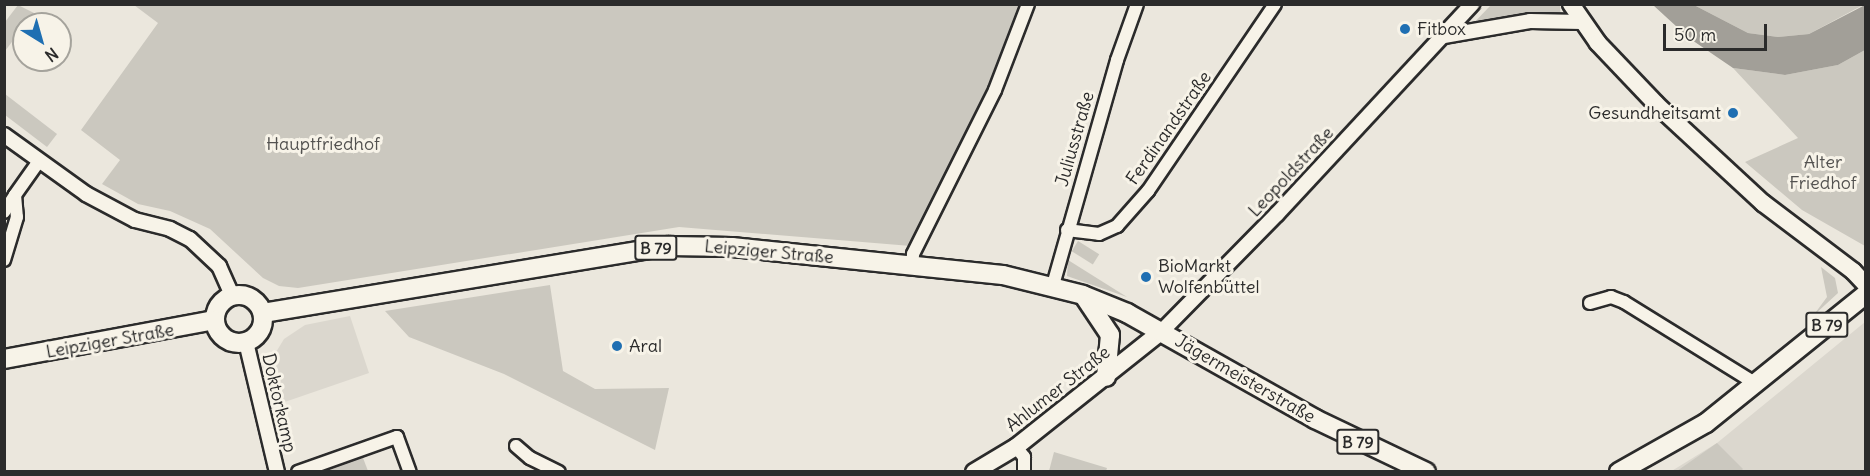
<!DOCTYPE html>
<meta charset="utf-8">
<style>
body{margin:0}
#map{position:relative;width:1870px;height:476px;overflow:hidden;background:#ebe7dd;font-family:Delius,sans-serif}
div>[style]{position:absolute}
.built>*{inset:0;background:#dbd7ce}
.green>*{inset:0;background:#cbc8bf;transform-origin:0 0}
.water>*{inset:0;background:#a29f98}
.roads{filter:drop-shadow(2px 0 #2b2b2b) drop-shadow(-2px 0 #2b2b2b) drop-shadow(0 2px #2b2b2b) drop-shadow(0 -2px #2b2b2b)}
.minor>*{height:12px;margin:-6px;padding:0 6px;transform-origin:6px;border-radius:6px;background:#f7f3e8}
.tertiary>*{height:14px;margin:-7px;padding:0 7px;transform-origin:7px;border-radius:7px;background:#f7f3e8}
.secondary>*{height:16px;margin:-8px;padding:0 8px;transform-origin:8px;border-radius:8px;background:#f7f3e8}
.primary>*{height:18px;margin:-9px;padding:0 9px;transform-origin:9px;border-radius:9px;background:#f7f3e8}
.primary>.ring{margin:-9px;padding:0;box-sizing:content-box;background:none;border:18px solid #f7f3e8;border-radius:50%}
.dots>*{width:16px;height:16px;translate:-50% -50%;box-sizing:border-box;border:3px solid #f7f3e8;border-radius:50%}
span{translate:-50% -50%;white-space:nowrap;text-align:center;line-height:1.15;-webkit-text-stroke:6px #f7f3e8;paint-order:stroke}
.shield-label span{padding:2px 4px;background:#f7f3e8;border:2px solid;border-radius:4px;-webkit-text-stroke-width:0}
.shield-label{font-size:16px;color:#2b2b2b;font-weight:700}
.poi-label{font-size:18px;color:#2b2b2b}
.left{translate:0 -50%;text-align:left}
.right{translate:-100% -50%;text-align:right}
.street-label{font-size:18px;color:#2b2b2b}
.park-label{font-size:18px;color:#535250}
.frame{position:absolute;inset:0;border:6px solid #2b2b2b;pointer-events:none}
.north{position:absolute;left:12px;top:12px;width:60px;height:60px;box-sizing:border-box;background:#f7f3e8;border:2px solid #a5a39c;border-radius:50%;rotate:143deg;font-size:16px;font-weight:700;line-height:24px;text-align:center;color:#2b2b2b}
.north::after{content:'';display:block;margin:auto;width:21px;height:27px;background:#1f6fb2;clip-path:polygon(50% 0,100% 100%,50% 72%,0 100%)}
.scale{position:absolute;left:1663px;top:24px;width:104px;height:27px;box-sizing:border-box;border:3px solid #2b2b2b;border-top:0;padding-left:8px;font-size:18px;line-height:21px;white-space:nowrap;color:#2b2b2b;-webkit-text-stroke:4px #f7f3e8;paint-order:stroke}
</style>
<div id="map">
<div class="built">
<div style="clip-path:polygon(350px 316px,369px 373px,276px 405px,270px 362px,284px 339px,305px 325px)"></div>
<div style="clip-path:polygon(1865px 322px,1865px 471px,1670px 472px,1717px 443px)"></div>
</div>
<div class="green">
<div style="clip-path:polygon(1560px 4px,1561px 21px,1465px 32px,1491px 5px)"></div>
<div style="clip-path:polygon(18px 5px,34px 13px,5px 51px,5px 22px)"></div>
<div style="clip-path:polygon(134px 5px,1021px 5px,992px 87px,911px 246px,679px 227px,298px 288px,279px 286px,263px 278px,210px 229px,170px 211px,138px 204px,102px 184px,120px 160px,81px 130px,158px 23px)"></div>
<div style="clip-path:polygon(1694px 5px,1863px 5px,1809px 34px,1778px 37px,1748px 33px)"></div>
<div style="clip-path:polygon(1865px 50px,1865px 246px,1802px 210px,1745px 162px,1798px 138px,1733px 68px,1785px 75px,1838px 65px)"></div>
<div style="clip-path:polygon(5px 94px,57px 134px,47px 147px,5px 115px)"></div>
<div style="left:1078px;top:241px;width:25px;height:12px;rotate:32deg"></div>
<div style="clip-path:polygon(1068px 260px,1127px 297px,1067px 276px)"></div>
<div style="clip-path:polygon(1821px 267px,1835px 278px,1838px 293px,1813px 316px,1827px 297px)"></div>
<div style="clip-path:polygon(550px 285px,563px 371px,595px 389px,669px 388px,655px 450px,504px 374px,409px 337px,385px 311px)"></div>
<div style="clip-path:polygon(1717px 443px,1743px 469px,1741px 471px,1677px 471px)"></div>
<div style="clip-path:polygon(360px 450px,368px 471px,303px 472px)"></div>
<div style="clip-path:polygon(1054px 452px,1107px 468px,1106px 471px,1049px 471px)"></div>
</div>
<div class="water">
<div style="clip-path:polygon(1653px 5px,1694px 5px,1748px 33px,1778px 37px,1809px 34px,1865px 5px,1865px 50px,1838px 65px,1785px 75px,1733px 68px,1689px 38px)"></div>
</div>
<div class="roads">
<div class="minor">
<div style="left:15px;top:195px;width:42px;rotate:-54.8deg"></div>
<div style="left:4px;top:212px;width:20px;rotate:-57deg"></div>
<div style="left:15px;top:195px;width:22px;rotate:85deg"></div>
<div style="left:17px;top:217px;width:45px;rotate:106.8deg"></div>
<div style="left:1067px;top:230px;width:32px;rotate:7deg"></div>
<div style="left:1099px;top:234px;width:20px;rotate:-24deg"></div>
<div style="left:1117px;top:226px;width:47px;rotate:-48.5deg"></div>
<div style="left:1148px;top:191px;width:226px;rotate:-55.8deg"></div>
<div style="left:912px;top:266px;width:12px;rotate:-85deg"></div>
<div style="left:913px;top:254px;width:183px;rotate:-63.4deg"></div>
<div style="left:995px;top:90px;width:92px;rotate:-69deg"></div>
<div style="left:1053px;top:285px;width:234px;rotate:-74.1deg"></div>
<div style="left:1117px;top:60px;width:59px;rotate:-70.3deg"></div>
<div style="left:1590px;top:303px;width:22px;rotate:-16deg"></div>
<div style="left:1611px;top:297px;width:14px;rotate:21deg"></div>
<div style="left:1624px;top:302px;width:155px;rotate:31.8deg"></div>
<div style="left:516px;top:446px;width:18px;rotate:41deg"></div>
<div style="left:530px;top:458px;width:32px;rotate:26deg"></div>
<div style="left:1016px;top:447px;width:13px;rotate:51deg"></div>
<div style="left:1024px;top:457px;width:15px;rotate:90deg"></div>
<div style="left:298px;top:472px;width:105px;rotate:-19.5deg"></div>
<div style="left:397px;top:437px;width:37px;rotate:70deg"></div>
</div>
<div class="tertiary">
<div style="left:1444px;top:36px;width:87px;rotate:-9.9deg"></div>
<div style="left:1530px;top:21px;width:52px;rotate:1.1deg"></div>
<div style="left:4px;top:135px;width:101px;rotate:35.7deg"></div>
<div style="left:86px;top:194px;width:55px;rotate:28deg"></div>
<div style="left:135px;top:220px;width:36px;rotate:14deg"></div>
<div style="left:170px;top:229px;width:22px;rotate:27deg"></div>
<div style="left:190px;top:239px;width:40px;rotate:43deg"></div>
<div style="left:219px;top:266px;width:32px;rotate:66deg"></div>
<div style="left:1162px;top:331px;width:164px;rotate:-45.5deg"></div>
<div style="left:1277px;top:214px;width:287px;rotate:-47.1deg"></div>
<div style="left:246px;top:342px;width:134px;rotate:76.6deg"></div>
</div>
<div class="secondary">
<div style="left:1571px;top:4px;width:47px;rotate:55.3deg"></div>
<div style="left:1598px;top:43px;width:84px;rotate:46.4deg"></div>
<div style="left:1656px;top:104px;width:146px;rotate:42.8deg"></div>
<div style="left:1763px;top:203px;width:113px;rotate:37.1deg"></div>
<div style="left:1853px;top:271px;width:19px;rotate:47deg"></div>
<div style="left:974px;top:472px;width:49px;rotate:-30.8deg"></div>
<div style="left:1016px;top:447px;width:186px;rotate:-38.5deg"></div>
</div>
<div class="primary">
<div class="ring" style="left:215px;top:295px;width:30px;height:30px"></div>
<div style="left:1084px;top:296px;width:47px;rotate:56.3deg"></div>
<div style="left:1110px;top:335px;width:42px;rotate:95.4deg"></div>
<div style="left:263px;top:313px;width:411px;rotate:-9.4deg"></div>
<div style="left:669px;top:246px;width:63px;rotate:0.9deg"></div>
<div style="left:732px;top:247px;width:272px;rotate:5.9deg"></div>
<div style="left:1003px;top:275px;width:82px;rotate:14deg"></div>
<div style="left:1083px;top:295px;width:48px;rotate:22.2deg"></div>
<div style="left:1127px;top:313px;width:216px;rotate:29.4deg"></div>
<div style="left:1315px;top:419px;width:123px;rotate:25.5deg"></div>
<div style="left:4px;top:359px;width:214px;rotate:-10.5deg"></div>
<div style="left:1619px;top:472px;width:100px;rotate:-29.4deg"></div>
<div style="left:1706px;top:423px;width:206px;rotate:-38.9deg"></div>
</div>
</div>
<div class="dots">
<div style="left:1405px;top:29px;background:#1f6fb2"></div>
<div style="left:1733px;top:113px;background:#1f6fb2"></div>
<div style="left:1146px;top:277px;background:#1f6fb2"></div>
<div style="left:617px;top:346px;background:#1f6fb2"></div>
</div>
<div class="shield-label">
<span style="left:656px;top:248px">B 79</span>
<span style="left:1827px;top:325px">B 79</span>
<span style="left:1358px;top:442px">B 79</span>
</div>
<div class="poi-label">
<span class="left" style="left:1417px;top:29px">Fitbox</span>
<span class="right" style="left:1721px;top:113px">Gesundheitsamt</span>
<span class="left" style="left:1158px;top:277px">BioMarkt<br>Wolfenbüttel</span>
<span class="left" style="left:629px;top:346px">Aral</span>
</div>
<div class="street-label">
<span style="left:1169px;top:128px;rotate:-55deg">Ferdinandstraße</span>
<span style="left:1075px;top:139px;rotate:-74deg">Juliusstraße</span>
<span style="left:1291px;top:172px;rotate:-47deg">Leopoldstraße</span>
<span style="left:769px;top:252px;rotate:5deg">Leipziger Straße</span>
<span style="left:110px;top:341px;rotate:-10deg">Leipziger Straße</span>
<span style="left:1245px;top:379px;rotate:30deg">Jägermeisterstraße</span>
<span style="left:1058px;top:389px;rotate:-38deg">Ahlumer Straße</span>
<span style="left:279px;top:403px;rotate:77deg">Doktorkamp</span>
</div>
<div class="park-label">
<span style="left:323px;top:144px">Hauptfriedhof</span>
<span style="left:1823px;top:173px">Alter<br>Friedhof</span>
</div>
<div class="frame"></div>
<div class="north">N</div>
<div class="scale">50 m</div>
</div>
